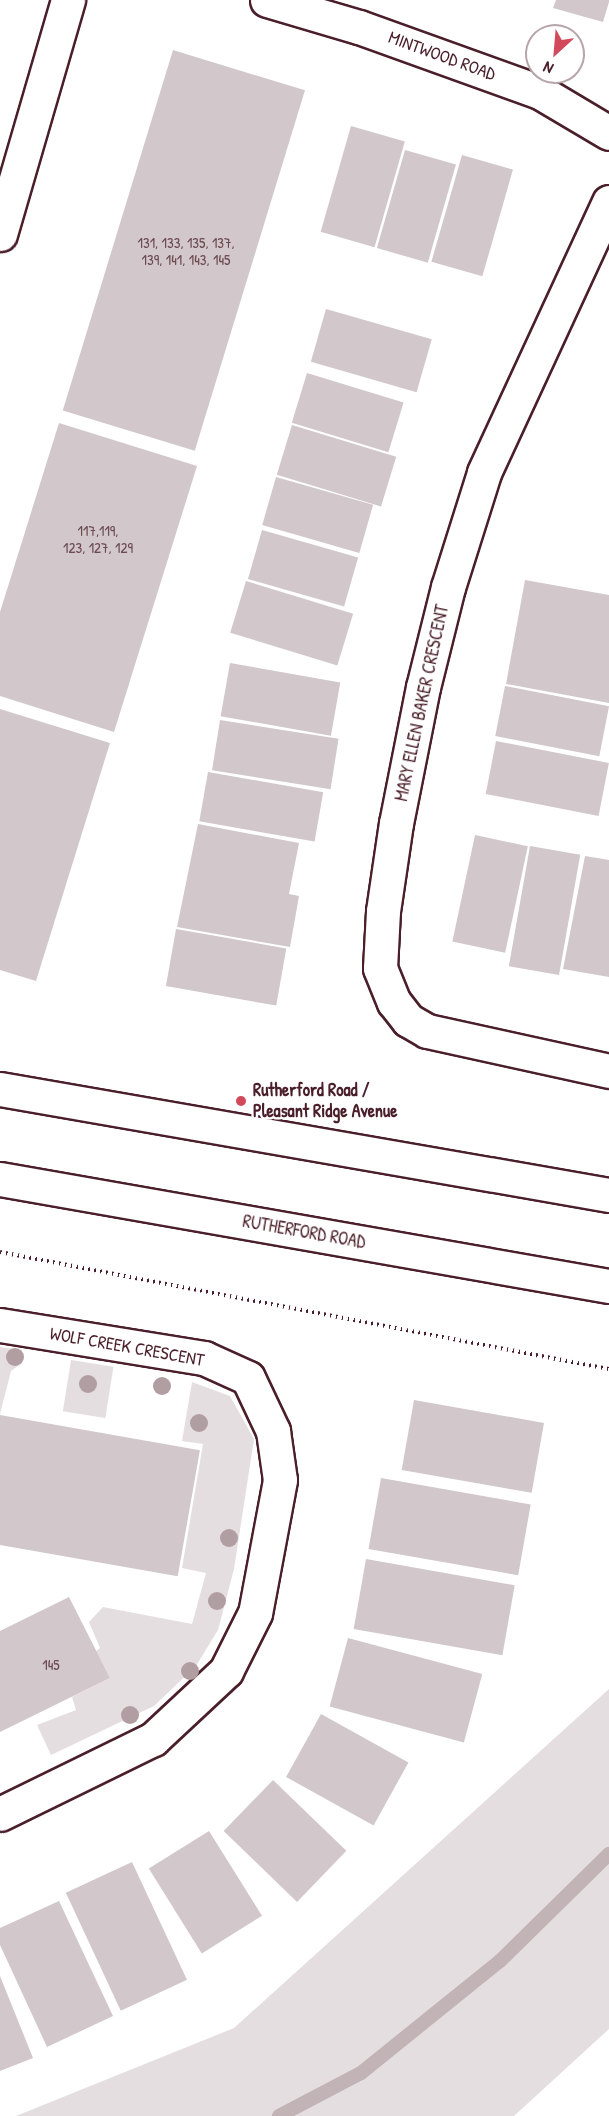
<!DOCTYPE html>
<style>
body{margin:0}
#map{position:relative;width:609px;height:2116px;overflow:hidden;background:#fff;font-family:"Patrick Hand",sans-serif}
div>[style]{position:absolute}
.green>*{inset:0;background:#e5dee0;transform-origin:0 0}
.stream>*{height:14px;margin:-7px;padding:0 7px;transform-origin:7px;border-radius:7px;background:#c1b3b6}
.building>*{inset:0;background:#d2c7cb;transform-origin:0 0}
.path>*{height:4px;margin-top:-2px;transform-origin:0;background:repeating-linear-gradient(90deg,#4a1f2b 0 1.5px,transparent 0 6px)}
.roads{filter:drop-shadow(2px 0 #4a1f2b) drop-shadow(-2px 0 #4a1f2b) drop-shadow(0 2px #4a1f2b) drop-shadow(0 -2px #4a1f2b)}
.minor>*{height:33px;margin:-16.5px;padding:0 16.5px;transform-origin:16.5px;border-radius:16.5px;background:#fff}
.secondary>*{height:33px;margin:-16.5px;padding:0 16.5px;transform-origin:16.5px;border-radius:16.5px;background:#fff}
.trees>*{width:18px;height:18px;margin:-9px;border-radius:50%;background:#b19ea3}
.dots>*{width:16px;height:16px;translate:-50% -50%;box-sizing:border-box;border:3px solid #fff;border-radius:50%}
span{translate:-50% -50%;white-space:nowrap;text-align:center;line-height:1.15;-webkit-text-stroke:4.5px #fff;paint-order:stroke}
.number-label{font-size:15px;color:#6c4953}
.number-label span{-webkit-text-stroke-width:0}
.street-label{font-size:18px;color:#4a1f2b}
.poi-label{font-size:18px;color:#4a1f2b;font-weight:700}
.left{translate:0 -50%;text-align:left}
.north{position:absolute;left:525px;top:24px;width:60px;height:60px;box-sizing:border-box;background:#fff;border:2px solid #b7a5aa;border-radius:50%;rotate:206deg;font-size:16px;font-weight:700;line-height:24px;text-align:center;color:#4a1f2b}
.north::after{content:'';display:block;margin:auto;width:21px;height:27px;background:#d1495b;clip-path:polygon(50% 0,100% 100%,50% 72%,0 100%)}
</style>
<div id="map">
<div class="green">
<div style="clip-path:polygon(0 1347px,22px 1350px,18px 1366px,11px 1371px,0 1414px)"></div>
<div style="left:71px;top:1360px;width:43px;height:52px;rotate:9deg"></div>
<div style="clip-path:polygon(192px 1382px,230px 1396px,254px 1439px,234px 1569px,218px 1630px,196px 1666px,154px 1706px,51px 1755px,37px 1725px,76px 1710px,72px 1697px,110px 1678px,96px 1651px,100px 1648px,89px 1622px,103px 1607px,192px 1624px,206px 1573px,182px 1568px,203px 1444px,182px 1441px)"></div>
<div style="clip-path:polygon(609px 1689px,609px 2029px,514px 2116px,16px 2116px,234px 2028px)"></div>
</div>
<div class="stream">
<div style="left:279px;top:2116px;width:93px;rotate:-27.7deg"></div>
<div style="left:361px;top:2073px;width:179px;rotate:-38.9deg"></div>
<div style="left:500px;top:1961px;width:153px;rotate:-44.5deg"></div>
</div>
<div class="building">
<div style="clip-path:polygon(556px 0,609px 0,609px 2px,603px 22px,553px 8px)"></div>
<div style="left:173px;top:50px;width:138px;height:377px;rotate:17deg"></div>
<div style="left:351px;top:126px;width:56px;height:110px;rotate:16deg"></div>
<div style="left:405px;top:150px;width:53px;height:102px;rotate:16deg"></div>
<div style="left:462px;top:155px;width:53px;height:111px;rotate:16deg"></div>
<div style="left:326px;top:309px;width:110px;height:55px;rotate:16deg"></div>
<div style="left:307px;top:373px;width:101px;height:52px;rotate:17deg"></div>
<div style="clip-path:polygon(59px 423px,197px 466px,114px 732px,0 696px,0 612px)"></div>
<div style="left:292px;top:425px;width:109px;height:52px;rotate:17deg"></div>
<div style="left:276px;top:477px;width:101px;height:50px;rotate:16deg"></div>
<div style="left:262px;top:530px;width:100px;height:51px;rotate:16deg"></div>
<div style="clip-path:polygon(525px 580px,609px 595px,609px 703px,506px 684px)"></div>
<div style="left:246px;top:581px;width:112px;height:54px;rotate:17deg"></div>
<div style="left:230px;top:663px;width:112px;height:54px;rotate:10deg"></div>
<div style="left:505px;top:686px;width:106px;height:51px;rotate:11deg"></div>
<div style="clip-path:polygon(0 709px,110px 743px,36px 981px,0 970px)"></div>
<div style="left:220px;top:720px;width:120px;height:51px;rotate:9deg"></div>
<div style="left:496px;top:741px;width:115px;height:54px;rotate:11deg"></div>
<div style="left:208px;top:772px;width:117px;height:50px;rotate:10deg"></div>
<div style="clip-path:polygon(198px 824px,299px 843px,289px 894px,299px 896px,290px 947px,177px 927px)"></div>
<div style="left:475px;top:835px;width:54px;height:109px;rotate:12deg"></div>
<div style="left:530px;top:846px;width:51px;height:122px;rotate:10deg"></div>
<div style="clip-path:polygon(585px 856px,609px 860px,609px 977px,563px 969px)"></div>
<div style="left:176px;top:929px;width:112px;height:58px;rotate:10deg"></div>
<div style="left:414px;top:1400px;width:132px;height:71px;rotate:10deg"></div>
<div style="left:0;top:1415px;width:203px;height:128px;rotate:10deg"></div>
<div style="left:381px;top:1478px;width:152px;height:72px;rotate:10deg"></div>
<div style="left:366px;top:1559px;width:151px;height:71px;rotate:10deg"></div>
<div style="clip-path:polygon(69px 1597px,110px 1678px,0 1732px,0 1631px)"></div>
<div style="left:348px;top:1638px;width:139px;height:71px;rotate:15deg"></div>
<div style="left:321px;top:1714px;width:100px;height:72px;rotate:29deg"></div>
<div style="left:273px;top:1780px;width:102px;height:71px;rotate:44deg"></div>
<div style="left:209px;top:1831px;width:100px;height:71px;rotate:58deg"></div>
<div style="left:132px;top:1862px;width:130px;height:73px;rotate:65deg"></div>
<div style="clip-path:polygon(59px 1901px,113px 2016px,47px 2047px,0 1945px,0 1928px)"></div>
<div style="clip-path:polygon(0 1976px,33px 2058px,0 2071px)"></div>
</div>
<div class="path">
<div style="left:0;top:1252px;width:620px;rotate:10.88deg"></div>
</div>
<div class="roads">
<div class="minor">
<div style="left:267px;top:0;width:96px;rotate:16.4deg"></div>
<div style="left:359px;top:27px;width:192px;rotate:19.8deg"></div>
<div style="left:540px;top:92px;width:80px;rotate:30.7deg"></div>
<div style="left:609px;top:202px;width:298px;rotate:114.8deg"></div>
<div style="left:484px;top:473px;width:120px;rotate:107.5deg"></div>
<div style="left:448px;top:587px;width:103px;rotate:104deg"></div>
<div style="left:423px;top:687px;width:139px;rotate:101.2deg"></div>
<div style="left:396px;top:823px;width:89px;rotate:98.4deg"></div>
<div style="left:383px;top:911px;width:57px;rotate:93deg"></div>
<div style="left:380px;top:968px;width:37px;rotate:68deg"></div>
<div style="left:394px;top:1002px;width:23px;rotate:52deg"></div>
<div style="left:408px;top:1020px;width:22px;rotate:30deg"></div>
<div style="left:427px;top:1031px;width:186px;rotate:12.4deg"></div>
<div style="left:0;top:234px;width:244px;rotate:-73.8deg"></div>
<div style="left:0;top:1325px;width:207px;rotate:9.2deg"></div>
<div style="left:204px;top:1358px;width:48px;rotate:24.4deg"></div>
<div style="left:248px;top:1378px;width:59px;rotate:64.7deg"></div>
<div style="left:273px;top:1431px;width:49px;rotate:81.9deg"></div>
<div style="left:280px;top:1480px;width:135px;rotate:100.6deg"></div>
<div style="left:255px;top:1613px;width:65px;rotate:116.6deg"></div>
<div style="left:226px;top:1671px;width:100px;rotate:137deg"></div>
<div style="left:153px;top:1739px;width:170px;rotate:153.9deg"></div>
</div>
<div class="secondary">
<div style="left:0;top:1089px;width:618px;rotate:9.87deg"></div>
<div style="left:0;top:1179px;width:618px;rotate:9.97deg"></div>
</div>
</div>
<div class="trees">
<div style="left:15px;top:1357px"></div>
<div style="left:88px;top:1384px"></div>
<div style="left:162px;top:1386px"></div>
<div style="left:199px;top:1423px"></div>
<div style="left:229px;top:1538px"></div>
<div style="left:217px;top:1601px"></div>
<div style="left:190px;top:1671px"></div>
<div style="left:130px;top:1715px"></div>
</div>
<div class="dots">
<div style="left:241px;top:1101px;background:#d1495b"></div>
</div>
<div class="number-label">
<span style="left:186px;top:251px">131, 133, 135, 137,<br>139, 141, 143, 145</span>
<span style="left:98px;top:539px">117,119,<br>123, 127, 129</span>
<span style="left:51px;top:1665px">145</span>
</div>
<div class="street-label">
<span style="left:442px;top:56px;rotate:20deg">MINTWOOD ROAD</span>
<span style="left:422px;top:703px;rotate:-78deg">MARY ELLEN BAKER CRESCENT</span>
<span style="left:304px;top:1232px;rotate:10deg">RUTHERFORD ROAD</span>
<span style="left:127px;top:1347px;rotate:10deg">WOLF CREEK CRESCENT</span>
</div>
<div class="poi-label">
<span class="left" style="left:253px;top:1101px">Rutherford Road /<br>Pleasant Ridge Avenue</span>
</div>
<div class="north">N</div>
</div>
